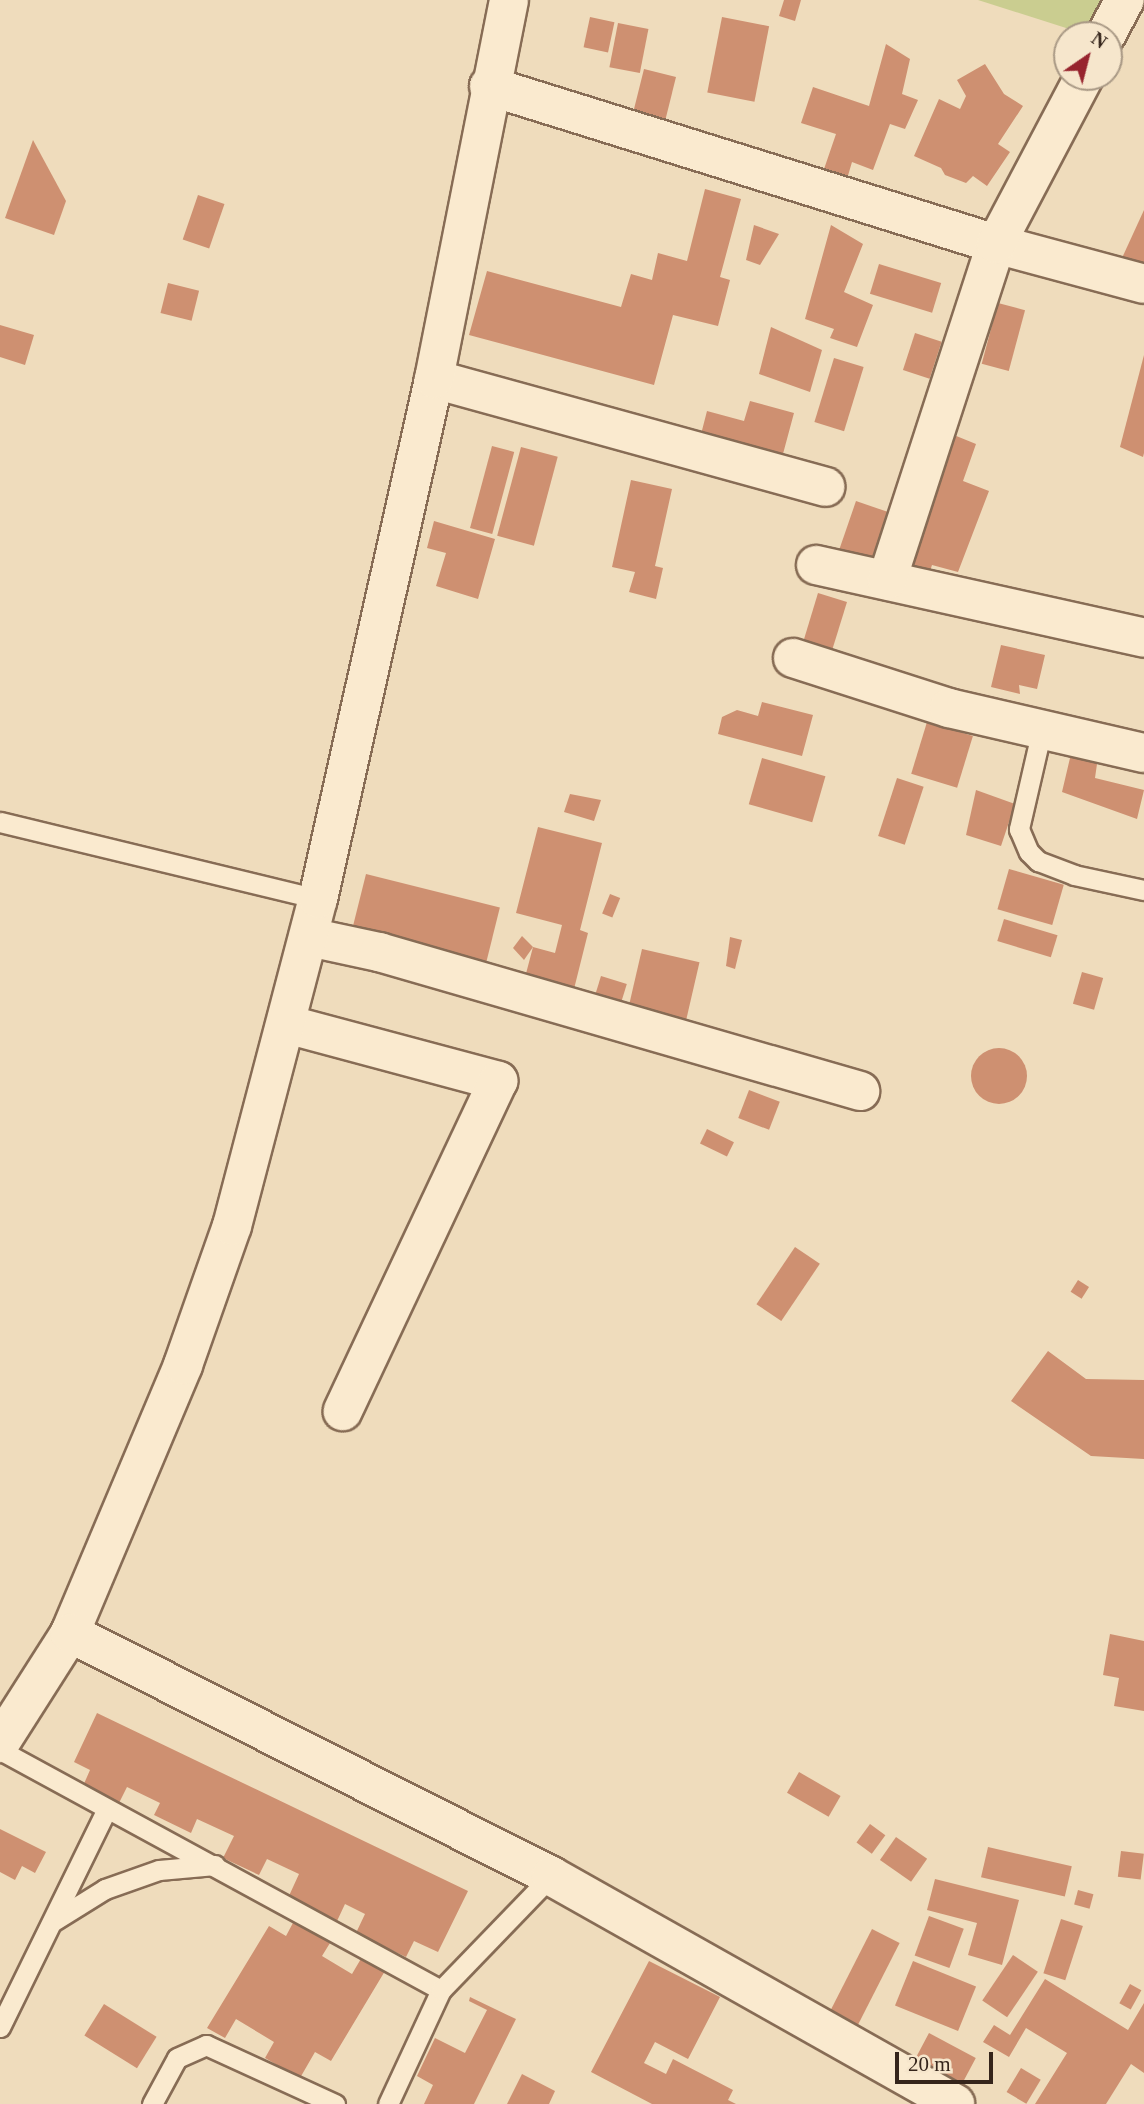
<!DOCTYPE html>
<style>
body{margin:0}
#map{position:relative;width:1144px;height:2104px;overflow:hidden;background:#efdcbc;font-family:Georgia,serif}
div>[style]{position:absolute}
.green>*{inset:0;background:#cacd90}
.building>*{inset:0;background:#ce9071;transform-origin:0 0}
.round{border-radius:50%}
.roads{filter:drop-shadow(2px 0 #876c55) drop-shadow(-2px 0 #876c55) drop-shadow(0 2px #876c55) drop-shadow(0 -2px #876c55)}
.service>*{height:19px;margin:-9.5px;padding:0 9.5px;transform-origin:9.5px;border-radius:9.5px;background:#faeacf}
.minor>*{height:38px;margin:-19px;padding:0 19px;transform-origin:19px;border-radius:19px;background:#faeacf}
.tertiary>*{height:38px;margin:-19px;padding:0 19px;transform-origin:19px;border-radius:19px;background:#faeacf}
span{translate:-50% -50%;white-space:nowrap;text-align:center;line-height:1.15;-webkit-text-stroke:5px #f6e6cc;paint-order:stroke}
.north{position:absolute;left:1053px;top:21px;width:70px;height:70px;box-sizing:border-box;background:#f6e6cc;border:2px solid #a99985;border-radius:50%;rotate:35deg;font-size:19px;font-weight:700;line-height:28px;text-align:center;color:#35251b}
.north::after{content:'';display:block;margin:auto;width:24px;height:32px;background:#97242e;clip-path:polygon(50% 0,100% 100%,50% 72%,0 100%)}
.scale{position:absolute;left:895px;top:2052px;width:98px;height:32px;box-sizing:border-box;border:4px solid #35251b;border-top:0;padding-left:9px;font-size:21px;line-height:24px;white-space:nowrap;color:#35251b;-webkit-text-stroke:5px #f6e6cc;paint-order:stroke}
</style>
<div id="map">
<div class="green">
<div style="clip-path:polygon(978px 0,1106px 0,1088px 35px)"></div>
</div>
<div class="building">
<div style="clip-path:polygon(784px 0,801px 0,795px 21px,779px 16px)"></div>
<div style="left:590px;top:17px;width:25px;height:31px;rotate:12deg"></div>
<div style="left:722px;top:17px;width:48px;height:77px;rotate:11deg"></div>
<div style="left:618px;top:23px;width:31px;height:45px;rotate:11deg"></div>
<div style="clip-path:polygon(886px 44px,910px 59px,902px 94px,918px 100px,905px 129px,890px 124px,873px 170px,852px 162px,847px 179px,823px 172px,836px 134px,801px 123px,813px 87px,869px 106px)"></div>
<div style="clip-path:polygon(985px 64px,1004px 94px,1023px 106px,998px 144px,1010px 152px,987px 186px,973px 176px,966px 183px,945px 175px,941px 168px,914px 156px,939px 99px,960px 109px,966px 96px,957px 80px)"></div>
<div style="left:644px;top:69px;width:33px;height:44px;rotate:14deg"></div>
<div style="clip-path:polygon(33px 140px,66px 201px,54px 235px,5px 218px)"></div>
<div style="clip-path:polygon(705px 189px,741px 199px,720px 277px,730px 280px,718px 326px,673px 315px,654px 385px,469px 335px,487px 271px,621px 307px,631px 274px,652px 280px,658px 253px,687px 261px)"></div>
<div style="left:198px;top:195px;width:28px;height:47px;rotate:19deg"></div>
<div style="clip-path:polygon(1144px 210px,1144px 265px,1122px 258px)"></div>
<div style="clip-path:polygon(754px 225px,779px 234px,760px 265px,746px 260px)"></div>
<div style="clip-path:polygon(831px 225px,863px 244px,844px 292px,873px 305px,857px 347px,830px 338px,834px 329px,805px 319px)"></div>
<div style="left:879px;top:264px;width:65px;height:31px;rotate:17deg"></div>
<div style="left:168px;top:283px;width:32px;height:31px;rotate:14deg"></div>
<div style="left:998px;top:303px;width:28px;height:63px;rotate:15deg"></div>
<div style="clip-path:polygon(0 325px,34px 335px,25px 365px,0 357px)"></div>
<div style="clip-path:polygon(771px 327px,822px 350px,810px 392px,759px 374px)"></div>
<div style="left:915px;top:333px;width:28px;height:39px;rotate:18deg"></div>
<div style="clip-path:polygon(1144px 355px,1144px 453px,1143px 457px,1120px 447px)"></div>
<div style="left:834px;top:358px;width:31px;height:67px;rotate:17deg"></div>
<div style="clip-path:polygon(750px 401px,794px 413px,780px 465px,699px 442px,707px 411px,744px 421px)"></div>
<div style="clip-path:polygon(944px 431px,976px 444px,963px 481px,989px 491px,958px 572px,932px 565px,925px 587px,895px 575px)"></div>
<div style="left:492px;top:446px;width:23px;height:85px;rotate:15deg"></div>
<div style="left:521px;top:447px;width:38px;height:92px;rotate:15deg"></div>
<div style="clip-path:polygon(631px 480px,672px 489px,655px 566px,663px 568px,656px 599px,629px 592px,635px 572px,612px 567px)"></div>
<div style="left:856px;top:501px;width:34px;height:59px;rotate:19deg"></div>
<div style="clip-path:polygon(434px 521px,495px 539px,478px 599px,436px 586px,446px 553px,427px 548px)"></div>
<div style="clip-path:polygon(818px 593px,847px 602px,830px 657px,798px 659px)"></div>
<div style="clip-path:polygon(1001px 645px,1045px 655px,1037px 689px,1019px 685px,1020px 694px,991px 687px)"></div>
<div style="clip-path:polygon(762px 702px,813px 715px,802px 756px,718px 734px,722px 717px,737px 710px,758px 716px)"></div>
<div style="left:927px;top:722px;width:48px;height:54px;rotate:17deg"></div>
<div style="clip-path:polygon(1074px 741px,1099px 750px,1095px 778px,1144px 790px,1137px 819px,1062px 792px)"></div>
<div style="left:762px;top:758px;width:66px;height:48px;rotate:16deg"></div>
<div style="left:897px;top:778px;width:28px;height:61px;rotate:18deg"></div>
<div style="clip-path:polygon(976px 790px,1015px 804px,1001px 846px,966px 835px)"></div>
<div style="clip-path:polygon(570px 794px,601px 800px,594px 821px,564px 812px)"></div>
<div style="clip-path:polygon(538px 827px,602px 843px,580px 930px,588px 933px,572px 997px,523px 985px,533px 947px,555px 953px,562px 925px,516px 913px)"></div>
<div style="left:1009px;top:869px;width:57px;height:42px;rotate:16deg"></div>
<div style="left:366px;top:874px;width:138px;height:65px;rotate:14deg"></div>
<div style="left:610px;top:894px;width:11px;height:21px;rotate:22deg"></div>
<div style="left:1004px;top:919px;width:56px;height:23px;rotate:17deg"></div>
<div style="clip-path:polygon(522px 936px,533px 947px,524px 960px,513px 948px)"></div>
<div style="clip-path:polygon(730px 937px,742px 940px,735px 969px,726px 966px)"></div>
<div style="left:642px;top:949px;width:59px;height:62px;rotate:13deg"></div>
<div style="left:1082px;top:972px;width:22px;height:33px;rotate:16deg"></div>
<div style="left:601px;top:976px;width:27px;height:26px;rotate:17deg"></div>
<div class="round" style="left:971px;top:1048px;width:56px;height:56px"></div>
<div style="left:749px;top:1090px;width:33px;height:30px;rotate:21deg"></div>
<div style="left:707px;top:1129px;width:30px;height:16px;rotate:26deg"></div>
<div style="left:795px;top:1247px;width:30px;height:69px;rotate:34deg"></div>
<div style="left:1078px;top:1280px;width:13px;height:14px;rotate:32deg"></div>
<div style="clip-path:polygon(1048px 1351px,1086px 1379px,1144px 1380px,1144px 1459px,1091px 1456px,1011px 1401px)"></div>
<div style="clip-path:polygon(1110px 1634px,1144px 1641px,1144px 1711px,1114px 1706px,1119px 1678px,1103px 1675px)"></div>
<div style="clip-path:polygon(97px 1713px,468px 1891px,438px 1952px,414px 1941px,406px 1957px,356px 1933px,365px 1914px,345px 1904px,337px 1921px,288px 1898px,299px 1874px,267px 1859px,259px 1875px,223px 1858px,234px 1836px,197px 1819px,191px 1833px,154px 1815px,160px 1803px,127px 1787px,119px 1803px,83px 1786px,90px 1770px,74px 1762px)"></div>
<div style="left:799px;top:1772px;width:48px;height:24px;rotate:30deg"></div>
<div style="left:870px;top:1824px;width:19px;height:23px;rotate:36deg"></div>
<div style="clip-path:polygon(0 1829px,46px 1852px,35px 1873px,22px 1866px,15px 1880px,0 1872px)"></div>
<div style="left:896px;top:1837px;width:38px;height:28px;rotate:35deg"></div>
<div style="left:988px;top:1847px;width:86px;height:31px;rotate:13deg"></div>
<div style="left:1121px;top:1851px;width:23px;height:26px;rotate:7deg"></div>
<div style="clip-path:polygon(935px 1879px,1019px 1900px,1002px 1965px,968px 1955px,977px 1923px,927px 1910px)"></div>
<div style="left:1078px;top:1890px;width:16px;height:15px;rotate:15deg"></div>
<div style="left:929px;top:1916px;width:37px;height:42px;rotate:20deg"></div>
<div style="left:1061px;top:1919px;width:23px;height:57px;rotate:18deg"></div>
<div style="clip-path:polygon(294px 1921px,330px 1943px,322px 1956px,352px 1974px,362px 1957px,385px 1971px,331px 2061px,315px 2052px,300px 2078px,265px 2058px,274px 2042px,236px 2019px,225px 2038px,207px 2028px,269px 1926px,286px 1936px)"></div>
<div style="left:872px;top:1929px;width:31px;height:108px;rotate:27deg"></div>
<div style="left:1013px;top:1955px;width:30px;height:55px;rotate:34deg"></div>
<div style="clip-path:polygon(649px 1961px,720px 1997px,688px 2059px,655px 2042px,644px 2063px,666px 2074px,673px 2059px,733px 2090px,728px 2100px,736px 2104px,652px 2104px,591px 2072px)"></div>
<div style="left:913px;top:1961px;width:68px;height:48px;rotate:22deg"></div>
<div style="clip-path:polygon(1045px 1979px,1128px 2030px,1144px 2003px,1144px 2073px,1131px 2064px,1106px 2104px,1035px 2104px,1067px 2053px,1026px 2028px,1009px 2057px,983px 2042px,994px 2025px,1010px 2035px)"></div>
<div style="left:1130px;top:1984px;width:13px;height:22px;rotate:29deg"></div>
<div style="clip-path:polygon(470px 1997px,516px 2019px,474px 2104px,424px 2104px,433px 2085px,417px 2076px,435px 2038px,465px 2053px,487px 2010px,469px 2001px)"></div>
<div style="left:104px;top:2004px;width:62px;height:37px;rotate:32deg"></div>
<div style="left:929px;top:2033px;width:53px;height:32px;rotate:28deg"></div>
<div style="left:1021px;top:2068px;width:23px;height:28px;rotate:31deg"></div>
<div style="clip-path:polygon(522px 2074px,555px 2091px,549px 2104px,507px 2104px)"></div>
</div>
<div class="roads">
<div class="service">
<div style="left:1042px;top:729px;width:103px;rotate:103deg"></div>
<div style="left:1019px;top:829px;width:25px;rotate:67deg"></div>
<div style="left:1029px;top:852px;width:13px;rotate:45deg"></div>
<div style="left:1038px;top:861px;width:39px;rotate:21deg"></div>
<div style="left:1074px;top:875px;width:72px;rotate:12.1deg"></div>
<div style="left:0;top:822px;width:327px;rotate:13.6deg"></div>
<div style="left:0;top:1750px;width:502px;rotate:28.56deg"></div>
<div style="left:52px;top:1922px;width:62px;rotate:-31.9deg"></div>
<div style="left:105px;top:1889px;width:57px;rotate:-19.4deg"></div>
<div style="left:159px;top:1870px;width:56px;rotate:-5.1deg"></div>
<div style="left:0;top:2027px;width:241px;rotate:-63.9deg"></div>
<div style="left:152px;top:2104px;width:52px;rotate:-61.5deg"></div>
<div style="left:177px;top:2058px;width:32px;rotate:-24deg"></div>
<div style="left:206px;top:2045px;width:142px;rotate:24.6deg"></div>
<div style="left:388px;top:2104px;width:126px;rotate:-65.1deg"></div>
<div style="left:441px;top:1990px;width:158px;rotate:-46deg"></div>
</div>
<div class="minor">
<div style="left:1106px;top:35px;width:40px;rotate:-62deg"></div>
<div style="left:489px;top:86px;width:531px;rotate:17.31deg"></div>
<div style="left:996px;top:244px;width:153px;rotate:15.1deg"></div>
<div style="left:434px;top:379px;width:406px;rotate:15.4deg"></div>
<div style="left:816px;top:565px;width:336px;rotate:12.5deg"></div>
<div style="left:887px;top:580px;width:353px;rotate:-72deg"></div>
<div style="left:996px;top:244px;width:189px;rotate:-62.2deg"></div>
<div style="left:793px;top:658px;width:164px;rotate:17.8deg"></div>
<div style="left:949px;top:708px;width:200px;rotate:13deg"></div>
<div style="left:309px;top:937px;width:72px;rotate:12.1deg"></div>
<div style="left:379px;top:952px;width:501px;rotate:16.12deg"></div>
<div style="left:286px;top:1024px;width:220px;rotate:15deg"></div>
<div style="left:498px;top:1081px;width:365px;rotate:115.2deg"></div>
<div style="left:0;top:1743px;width:130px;rotate:-57.5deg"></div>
<div style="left:70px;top:1633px;width:291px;rotate:-67.1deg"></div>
<div style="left:183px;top:1365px;width:147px;rotate:-70.6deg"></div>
<div style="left:232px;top:1226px;width:338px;rotate:-75.3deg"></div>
<div style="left:318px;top:899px;width:533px;rotate:-77.42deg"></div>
<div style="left:434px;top:379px;width:386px;rotate:-78.8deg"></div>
</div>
<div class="tertiary">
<div style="left:70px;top:1633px;width:539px;rotate:26.8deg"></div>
<div style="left:551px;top:1876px;width:464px;rotate:29.4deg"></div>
</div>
</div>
<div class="north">N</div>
<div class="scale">20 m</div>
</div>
